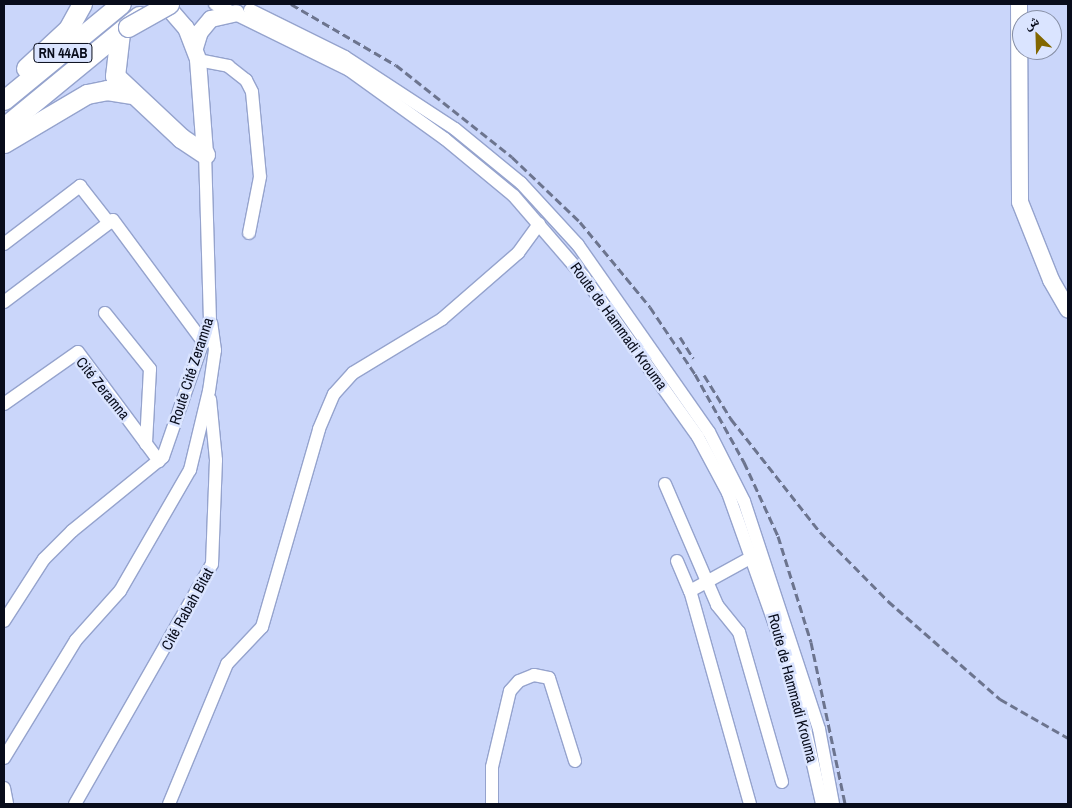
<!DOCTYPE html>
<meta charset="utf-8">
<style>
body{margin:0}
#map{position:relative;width:1072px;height:808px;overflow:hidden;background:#cad6fa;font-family:"Archivo Narrow","Noto Naskh Arabic",sans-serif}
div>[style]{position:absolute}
.roads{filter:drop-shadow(1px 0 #95a3cd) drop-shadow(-1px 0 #95a3cd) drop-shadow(0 1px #95a3cd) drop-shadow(0 -1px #95a3cd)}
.minor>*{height:12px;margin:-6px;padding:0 6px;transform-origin:6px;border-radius:6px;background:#fff}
.major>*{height:16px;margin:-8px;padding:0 8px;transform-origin:8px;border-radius:8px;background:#fff}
.highway>*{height:19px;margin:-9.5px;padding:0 9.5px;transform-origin:9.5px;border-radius:9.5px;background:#fff}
.rail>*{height:3px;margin-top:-1.5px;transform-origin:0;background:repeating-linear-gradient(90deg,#6c748e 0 8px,transparent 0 12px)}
.bridges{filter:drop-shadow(1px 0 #95a3cd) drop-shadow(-1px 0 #95a3cd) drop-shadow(0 1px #95a3cd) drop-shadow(0 -1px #95a3cd)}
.highway-bridge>*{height:19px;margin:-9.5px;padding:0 9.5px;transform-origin:9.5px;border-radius:9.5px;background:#fff}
span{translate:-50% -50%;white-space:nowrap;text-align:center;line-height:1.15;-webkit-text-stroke:5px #dae4ff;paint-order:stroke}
.shield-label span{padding:1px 4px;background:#dae4ff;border:1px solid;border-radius:4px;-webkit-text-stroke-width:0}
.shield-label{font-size:14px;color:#080c1b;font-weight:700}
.street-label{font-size:15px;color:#080c1b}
.frame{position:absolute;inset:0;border:5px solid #080c1b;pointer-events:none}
.north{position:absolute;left:1012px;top:10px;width:50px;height:50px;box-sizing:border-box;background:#dae4ff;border:1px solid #868ea4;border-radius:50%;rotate:336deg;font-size:14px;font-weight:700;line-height:20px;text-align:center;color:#080c1b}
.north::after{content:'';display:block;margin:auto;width:18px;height:22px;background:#826700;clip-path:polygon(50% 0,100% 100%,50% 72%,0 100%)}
</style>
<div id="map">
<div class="roads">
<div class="minor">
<div style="left:215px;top:4px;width:149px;rotate:26.2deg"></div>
<div style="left:349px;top:70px;width:118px;rotate:35.7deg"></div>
<div style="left:445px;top:139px;width:89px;rotate:39.6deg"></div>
<div style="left:514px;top:196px;width:107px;rotate:49.2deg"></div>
<div style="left:584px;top:277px;width:196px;rotate:54.5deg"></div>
<div style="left:698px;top:437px;width:64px;rotate:61.8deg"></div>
<div style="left:728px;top:493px;width:194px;rotate:70.4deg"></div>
<div style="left:793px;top:676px;width:131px;rotate:77.2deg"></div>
<div style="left:250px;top:10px;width:106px;rotate:26.3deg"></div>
<div style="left:345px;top:57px;width:131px;rotate:33.2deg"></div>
<div style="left:455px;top:129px;width:85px;rotate:39.3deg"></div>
<div style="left:521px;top:183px;width:84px;rotate:47.4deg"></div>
<div style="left:578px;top:245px;width:228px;rotate:55deg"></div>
<div style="left:709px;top:432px;width:77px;rotate:63.1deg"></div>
<div style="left:744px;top:501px;width:240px;rotate:71.8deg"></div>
<div style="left:819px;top:729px;width:76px;rotate:79.4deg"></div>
<div style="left:198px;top:60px;width:31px;rotate:11deg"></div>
<div style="left:228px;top:66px;width:23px;rotate:38deg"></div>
<div style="left:246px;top:80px;width:13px;rotate:63deg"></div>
<div style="left:252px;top:92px;width:85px;rotate:84.6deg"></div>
<div style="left:260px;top:177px;width:57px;rotate:101.1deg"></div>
<div style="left:4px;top:244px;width:96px;rotate:-37.3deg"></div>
<div style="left:80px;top:186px;width:47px;rotate:51.9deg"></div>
<div style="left:4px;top:302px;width:136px;rotate:-37deg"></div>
<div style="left:113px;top:220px;width:153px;rotate:53.5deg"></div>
<div style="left:105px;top:313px;width:72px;rotate:51.2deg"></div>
<div style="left:150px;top:369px;width:75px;rotate:93.1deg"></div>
<div style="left:4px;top:404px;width:90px;rotate:-35.1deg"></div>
<div style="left:78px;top:352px;width:136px;rotate:53.4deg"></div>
<div style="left:665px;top:484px;width:132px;rotate:66.7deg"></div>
<div style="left:717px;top:605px;width:35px;rotate:51deg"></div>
<div style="left:739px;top:632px;width:156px;rotate:74deg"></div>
<div style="left:677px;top:561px;width:33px;rotate:67deg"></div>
<div style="left:4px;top:621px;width:74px;rotate:-57.2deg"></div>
<div style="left:44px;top:559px;width:40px;rotate:-45deg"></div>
<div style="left:72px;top:531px;width:117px;rotate:-39.1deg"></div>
<div style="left:163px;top:457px;width:144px;rotate:-70.9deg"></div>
<div style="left:210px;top:321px;width:167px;rotate:-91.7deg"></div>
<div style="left:4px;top:758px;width:138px;rotate:-58.6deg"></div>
<div style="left:76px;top:640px;width:66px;rotate:-48.1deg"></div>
<div style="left:120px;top:591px;width:140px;rotate:-60deg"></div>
<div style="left:190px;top:470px;width:81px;rotate:-76.5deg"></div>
<div style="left:209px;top:391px;width:41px;rotate:-81.7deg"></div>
<div style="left:215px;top:350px;width:27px;rotate:-98deg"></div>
<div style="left:4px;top:788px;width:16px;rotate:79deg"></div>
<div style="left:75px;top:804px;width:276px;rotate:-60.3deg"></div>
<div style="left:212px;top:564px;width:104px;rotate:-87.8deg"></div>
<div style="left:216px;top:460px;width:61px;rotate:-95.6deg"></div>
<div style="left:169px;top:804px;width:152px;rotate:-67.5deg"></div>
<div style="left:227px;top:664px;width:51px;rotate:-46.6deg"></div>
<div style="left:262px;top:627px;width:206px;rotate:-73.9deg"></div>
<div style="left:319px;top:429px;width:38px;rotate:-67deg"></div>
<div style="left:334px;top:394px;width:28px;rotate:-48deg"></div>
<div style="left:353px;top:373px;width:104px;rotate:-31.2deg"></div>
<div style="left:442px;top:319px;width:101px;rotate:-41deg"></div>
<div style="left:518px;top:253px;width:36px;rotate:-54deg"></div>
<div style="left:492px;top:804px;width:37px;rotate:-90deg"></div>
<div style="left:492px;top:767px;width:78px;rotate:-76.7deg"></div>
<div style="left:510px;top:691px;width:13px;rotate:-48deg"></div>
<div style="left:519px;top:681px;width:16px;rotate:-22deg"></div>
<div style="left:534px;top:675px;width:15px;rotate:11deg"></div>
<div style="left:549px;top:678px;width:87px;rotate:72.6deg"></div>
<div style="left:750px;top:804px;width:221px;rotate:-105.7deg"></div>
<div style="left:690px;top:591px;width:79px;rotate:-28.8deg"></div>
</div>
<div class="major">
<div style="left:165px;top:4px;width:32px;rotate:49deg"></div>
<div style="left:186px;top:28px;width:34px;rotate:69deg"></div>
<div style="left:198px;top:60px;width:94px;rotate:85.7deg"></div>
<div style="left:1019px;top:4px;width:198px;rotate:89.7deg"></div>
<div style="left:1020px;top:202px;width:84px;rotate:68.3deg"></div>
<div style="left:1051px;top:280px;width:34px;rotate:60deg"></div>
<div style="left:195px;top:48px;width:17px;rotate:-73deg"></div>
<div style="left:200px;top:32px;width:17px;rotate:-50deg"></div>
<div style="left:211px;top:19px;width:26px;rotate:-13deg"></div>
</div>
<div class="highway">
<div style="left:120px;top:33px;width:43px;rotate:96.6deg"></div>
<div style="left:115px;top:76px;width:91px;rotate:43.2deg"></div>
<div style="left:181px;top:138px;width:29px;rotate:34deg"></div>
<div style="left:26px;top:68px;width:57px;rotate:-42.9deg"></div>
<div style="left:68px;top:29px;width:29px;rotate:-61deg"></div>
<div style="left:4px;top:100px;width:151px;rotate:-39.4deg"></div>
<div style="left:4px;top:127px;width:175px;rotate:-39.4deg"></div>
<div style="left:4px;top:143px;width:96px;rotate:-30.6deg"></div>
<div style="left:87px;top:94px;width:20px;rotate:-11deg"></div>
<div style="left:107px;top:90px;width:24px;rotate:9deg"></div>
</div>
</div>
<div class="rail">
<div style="left:291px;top:4px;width:121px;rotate:30.2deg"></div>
<div style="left:396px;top:65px;width:148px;rotate:38.4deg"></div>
<div style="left:512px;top:157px;width:94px;rotate:43.7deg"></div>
<div style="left:580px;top:222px;width:110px;rotate:50.5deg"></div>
<div style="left:650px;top:307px;width:81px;rotate:56.1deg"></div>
<div style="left:695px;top:374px;width:101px;rotate:60.9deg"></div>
<div style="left:744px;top:462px;width:81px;rotate:65.3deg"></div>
<div style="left:778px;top:536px;width:111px;rotate:72.7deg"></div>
<div style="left:811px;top:642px;width:166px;rotate:78.1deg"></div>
<div style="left:680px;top:337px;width:25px;rotate:58deg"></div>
<div style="left:704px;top:375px;width:52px;rotate:58.5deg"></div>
<div style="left:731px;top:419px;width:144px;rotate:51.8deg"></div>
<div style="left:820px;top:532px;width:97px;rotate:45.4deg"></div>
<div style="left:888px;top:601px;width:149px;rotate:41.2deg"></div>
<div style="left:1000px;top:699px;width:78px;rotate:29.8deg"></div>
</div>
<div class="bridges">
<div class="highway-bridge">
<div style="left:128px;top:27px;width:47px;rotate:-29.3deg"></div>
</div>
</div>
<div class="shield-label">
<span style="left:63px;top:53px">RN 44AB</span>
</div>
<div class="street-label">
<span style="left:619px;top:326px;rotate:54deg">Route de Hammadi Krouma</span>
<span style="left:191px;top:371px;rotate:-72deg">Route Cité Zeramna</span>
<span style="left:103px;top:388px;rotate:51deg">Cité Zeramna</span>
<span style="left:187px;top:609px;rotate:-61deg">Cité Rabah Bitat</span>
<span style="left:793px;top:688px;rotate:75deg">Route de Hammadi Krouma</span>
</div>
<div class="frame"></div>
<div class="north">ش</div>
</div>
